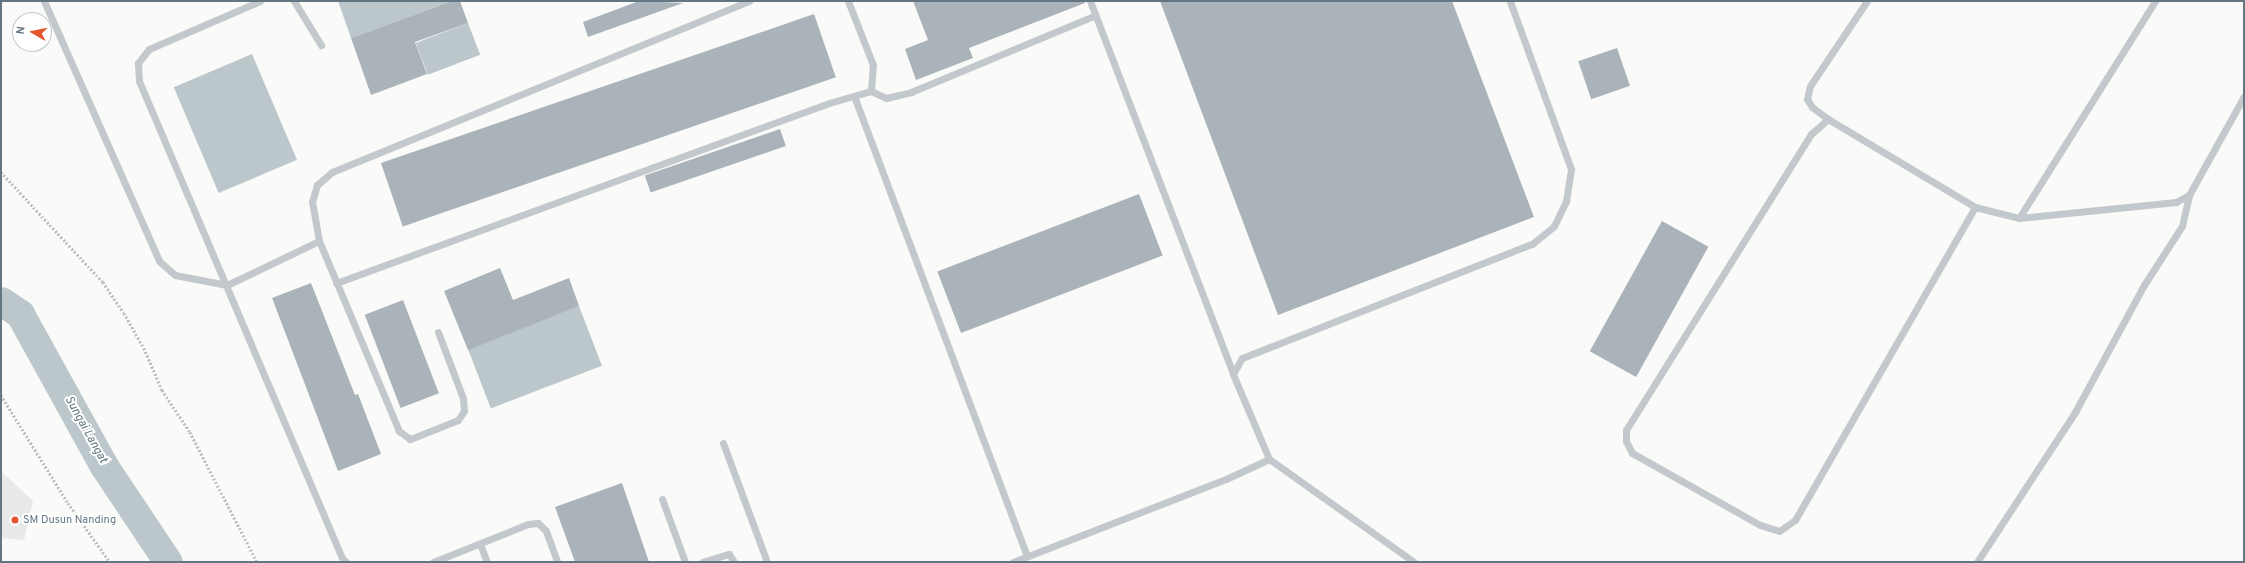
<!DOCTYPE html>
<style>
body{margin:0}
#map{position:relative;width:2245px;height:563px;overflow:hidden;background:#fafaf8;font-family:Overpass,sans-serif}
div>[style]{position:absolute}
.built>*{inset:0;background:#e8e9e9}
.water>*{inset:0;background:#bbc7cb;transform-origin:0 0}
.river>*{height:29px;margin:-14.5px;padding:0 14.5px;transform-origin:14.5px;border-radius:14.5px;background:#bbc7cb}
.building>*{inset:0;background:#aab3b9;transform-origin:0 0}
.path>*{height:2.5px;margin-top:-1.25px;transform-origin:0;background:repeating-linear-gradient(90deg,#bbbfc2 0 2px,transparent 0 4px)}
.service>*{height:7px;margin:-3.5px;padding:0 3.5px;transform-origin:3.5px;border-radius:3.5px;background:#c3c8cc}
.dots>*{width:11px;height:11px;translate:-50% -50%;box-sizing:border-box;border:2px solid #fff;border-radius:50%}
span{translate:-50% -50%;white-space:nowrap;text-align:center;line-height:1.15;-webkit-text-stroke:4px #fff;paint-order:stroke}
.poi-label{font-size:11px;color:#657683}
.left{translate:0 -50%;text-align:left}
.water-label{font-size:12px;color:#60757c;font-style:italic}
.frame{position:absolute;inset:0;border:2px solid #657683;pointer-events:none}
.north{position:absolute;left:12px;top:12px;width:40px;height:40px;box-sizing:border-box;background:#fff;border:1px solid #c1c8cd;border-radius:50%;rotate:279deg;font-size:11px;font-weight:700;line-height:16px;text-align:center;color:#657683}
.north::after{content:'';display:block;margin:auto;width:14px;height:18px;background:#e4572e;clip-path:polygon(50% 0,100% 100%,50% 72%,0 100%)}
</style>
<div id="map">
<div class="built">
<div style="clip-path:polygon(1px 471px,33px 501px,24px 540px,1px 538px)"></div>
</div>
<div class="water">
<div style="clip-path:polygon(338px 1px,452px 1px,351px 38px)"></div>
<div style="left:468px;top:23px;width:34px;height:56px;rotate:69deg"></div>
<div style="left:252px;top:54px;width:115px;height:85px;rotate:67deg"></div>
<div style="left:579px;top:306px;width:64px;height:119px;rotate:69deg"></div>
</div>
<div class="river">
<div style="left:1px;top:301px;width:23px;rotate:34deg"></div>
<div style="left:20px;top:314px;width:174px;rotate:61.1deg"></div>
<div style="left:104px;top:466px;width:115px;rotate:56.3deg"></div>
</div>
<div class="building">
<div style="clip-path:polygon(452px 1px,460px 1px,468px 23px,415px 42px,427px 74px,371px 95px,351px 38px)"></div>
<div style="clip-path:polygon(639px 1px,683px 3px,588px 37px,583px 22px)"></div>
<div style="clip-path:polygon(913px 1px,1085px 1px,1085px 3px,969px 48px,973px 58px,916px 80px,905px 49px,928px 40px)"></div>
<div style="clip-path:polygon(1160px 1px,1452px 1px,1534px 217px,1278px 315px)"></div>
<div style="left:814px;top:14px;width:67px;height:458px;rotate:71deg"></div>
<div style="left:1617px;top:48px;width:40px;height:41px;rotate:71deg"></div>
<div style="left:780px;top:129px;width:18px;height:143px;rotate:71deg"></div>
<div style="left:1139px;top:194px;width:66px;height:216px;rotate:69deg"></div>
<div style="left:1662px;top:221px;width:53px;height:149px;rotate:29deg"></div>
<div style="clip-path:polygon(500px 268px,513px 300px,569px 278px,579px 306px,468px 350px,444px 291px)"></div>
<div style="clip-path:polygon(311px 283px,355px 395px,358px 394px,381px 454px,338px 471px,272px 298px)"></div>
<div style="left:403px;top:300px;width:100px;height:41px;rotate:69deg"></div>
<div style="clip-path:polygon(622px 483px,649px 562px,575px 562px,555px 507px)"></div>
</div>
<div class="path">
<div style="left:1px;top:172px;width:150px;rotate:47.2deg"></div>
<div style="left:103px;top:282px;width:37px;rotate:56deg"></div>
<div style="left:124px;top:313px;width:40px;rotate:60.3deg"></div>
<div style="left:144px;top:348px;width:46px;rotate:66.8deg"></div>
<div style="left:162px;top:390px;width:50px;rotate:56.3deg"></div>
<div style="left:190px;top:432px;width:146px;rotate:62.7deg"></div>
<div style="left:1px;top:395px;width:127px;rotate:58.2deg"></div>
<div style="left:68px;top:503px;width:72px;rotate:54.6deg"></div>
</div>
<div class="service">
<div style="left:44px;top:1px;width:284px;rotate:66.1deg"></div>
<div style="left:159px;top:261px;width:21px;rotate:41deg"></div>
<div style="left:175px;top:275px;width:53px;rotate:10.9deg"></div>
<div style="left:227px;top:285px;width:102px;rotate:-25.6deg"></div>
<div style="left:260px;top:1px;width:121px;rotate:156.6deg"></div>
<div style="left:149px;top:49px;width:18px;rotate:128deg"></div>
<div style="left:138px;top:63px;width:18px;rotate:87deg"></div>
<div style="left:139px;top:81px;width:518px;rotate:66.95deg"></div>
<div style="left:342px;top:558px;width:6px;rotate:45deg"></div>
<div style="left:294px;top:1px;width:52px;rotate:58.5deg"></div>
<div style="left:1090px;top:1px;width:399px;rotate:69deg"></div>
<div style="left:871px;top:91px;width:17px;rotate:25deg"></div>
<div style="left:886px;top:98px;width:26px;rotate:-13deg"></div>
<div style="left:911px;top:92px;width:200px;rotate:-22.6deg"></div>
<div style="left:854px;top:96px;width:492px;rotate:69.4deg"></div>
<div style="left:1828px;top:119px;width:20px;rotate:-143deg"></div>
<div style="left:1812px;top:107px;width:9px;rotate:-122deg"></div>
<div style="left:1807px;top:99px;width:13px;rotate:-77deg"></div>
<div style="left:1810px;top:86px;width:102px;rotate:-56.2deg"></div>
<div style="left:1975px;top:207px;width:361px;rotate:119.9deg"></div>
<div style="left:1795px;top:520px;width:19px;rotate:145deg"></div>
<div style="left:1779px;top:531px;width:20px;rotate:-162deg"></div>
<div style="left:1760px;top:525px;width:147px;rotate:-150.6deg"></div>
<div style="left:1632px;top:453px;width:13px;rotate:-117deg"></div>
<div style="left:1626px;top:441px;width:11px;rotate:-90deg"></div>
<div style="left:1626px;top:430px;width:349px;rotate:-58deg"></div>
<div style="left:1811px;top:134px;width:23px;rotate:-41deg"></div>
<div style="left:1828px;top:119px;width:171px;rotate:30.9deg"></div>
<div style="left:1975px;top:207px;width:45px;rotate:14deg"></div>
<div style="left:2019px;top:218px;width:158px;rotate:-5.8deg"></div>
<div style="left:2176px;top:202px;width:15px;rotate:-28deg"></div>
<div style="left:2189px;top:195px;width:113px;rotate:-60.9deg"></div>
<div style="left:2019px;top:218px;width:256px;rotate:-57.9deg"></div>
<div style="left:336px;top:283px;width:525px;rotate:-20.06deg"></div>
<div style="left:829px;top:103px;width:44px;rotate:-15.9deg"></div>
<div style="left:871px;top:91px;width:26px;rotate:-86deg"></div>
<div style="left:873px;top:65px;width:69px;rotate:-111.3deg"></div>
<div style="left:438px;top:332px;width:71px;rotate:69.3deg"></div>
<div style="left:463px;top:398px;width:13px;rotate:86deg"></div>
<div style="left:464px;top:411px;width:11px;rotate:124deg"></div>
<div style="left:458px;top:420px;width:52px;rotate:158.4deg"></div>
<div style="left:410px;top:439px;width:14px;rotate:-144deg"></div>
<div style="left:399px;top:431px;width:206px;rotate:-112.8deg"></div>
<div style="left:319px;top:241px;width:40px;rotate:-100deg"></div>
<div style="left:312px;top:202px;width:18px;rotate:-74deg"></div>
<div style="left:317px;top:185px;width:20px;rotate:-41deg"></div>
<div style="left:332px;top:172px;width:451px;rotate:-22.3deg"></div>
<div style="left:723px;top:443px;width:127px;rotate:69.7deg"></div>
<div style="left:662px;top:499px;width:67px;rotate:69.9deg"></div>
<div style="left:480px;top:544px;width:19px;rotate:69deg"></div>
<div style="left:433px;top:562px;width:102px;rotate:-21.8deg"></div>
<div style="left:528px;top:524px;width:10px;rotate:-6deg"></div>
<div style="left:538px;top:523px;width:11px;rotate:45deg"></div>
<div style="left:546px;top:531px;width:33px;rotate:70deg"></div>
<div style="left:702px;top:562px;width:28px;rotate:-17deg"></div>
<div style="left:729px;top:554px;width:9px;rotate:58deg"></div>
<div style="left:1013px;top:562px;width:229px;rotate:-21.3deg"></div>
<div style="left:1226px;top:479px;width:47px;rotate:-24.9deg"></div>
<div style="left:1414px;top:562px;width:178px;rotate:-144.6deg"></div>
<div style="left:1269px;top:459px;width:92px;rotate:-113deg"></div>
<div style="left:1233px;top:374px;width:18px;rotate:-61deg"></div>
<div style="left:1242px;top:358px;width:312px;rotate:-21.5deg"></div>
<div style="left:1532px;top:244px;width:28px;rotate:-39deg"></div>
<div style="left:1554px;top:226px;width:28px;rotate:-64deg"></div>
<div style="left:1566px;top:201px;width:32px;rotate:-81deg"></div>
<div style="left:1571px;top:169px;width:179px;rotate:-110deg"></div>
<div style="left:1977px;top:562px;width:179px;rotate:-56.8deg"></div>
<div style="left:2075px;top:412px;width:145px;rotate:-61.5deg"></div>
<div style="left:2144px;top:285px;width:70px;rotate:-57.2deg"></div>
<div style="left:2182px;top:226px;width:32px;rotate:-77deg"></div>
</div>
<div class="dots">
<div style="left:15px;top:520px;background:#e4572e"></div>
</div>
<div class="poi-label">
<span class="left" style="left:23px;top:520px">SM Dusun Nanding</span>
</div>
<div class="water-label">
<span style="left:85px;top:430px;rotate:61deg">Sungai Langat</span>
</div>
<div class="frame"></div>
<div class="north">N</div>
</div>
